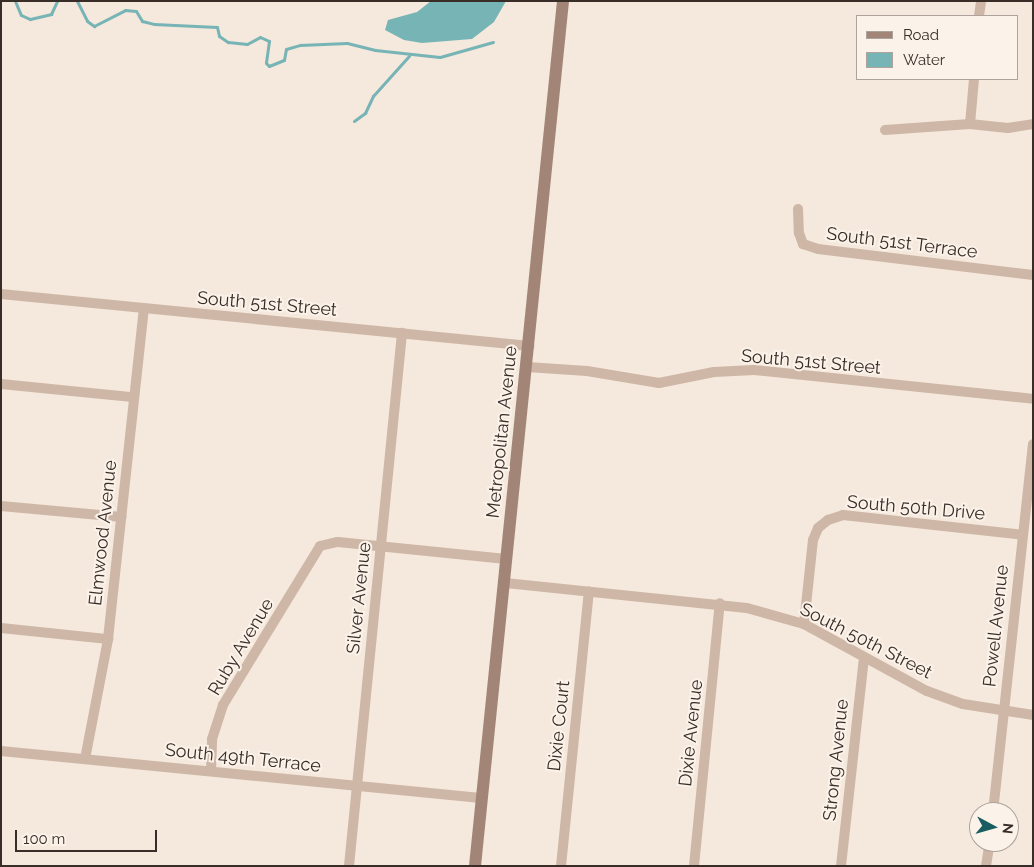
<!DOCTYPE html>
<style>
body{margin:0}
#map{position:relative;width:1034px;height:867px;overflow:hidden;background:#f5e8dc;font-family:Raleway,sans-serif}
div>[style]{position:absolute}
.water>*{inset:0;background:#77b4b5}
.stream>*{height:3px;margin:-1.5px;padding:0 1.5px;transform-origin:1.5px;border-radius:1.5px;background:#77b4b5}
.minor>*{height:10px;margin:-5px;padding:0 5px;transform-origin:5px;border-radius:5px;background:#ceb7a6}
.secondary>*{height:12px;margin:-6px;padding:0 6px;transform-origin:6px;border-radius:6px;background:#a28577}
span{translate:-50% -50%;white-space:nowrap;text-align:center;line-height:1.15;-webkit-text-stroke:4px #fbf2e9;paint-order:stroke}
.street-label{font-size:18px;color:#392d28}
.frame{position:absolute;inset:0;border:2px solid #392d28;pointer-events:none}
.legend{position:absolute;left:856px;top:15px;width:162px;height:65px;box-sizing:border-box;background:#fbf2e9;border:1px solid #ada39c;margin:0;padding:6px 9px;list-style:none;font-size:15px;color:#392d28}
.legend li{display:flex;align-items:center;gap:10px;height:25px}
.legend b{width:25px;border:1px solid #ada39c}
.north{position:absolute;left:969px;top:802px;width:50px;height:50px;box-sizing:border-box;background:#fbf2e9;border:1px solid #ada39c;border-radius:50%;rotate:96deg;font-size:14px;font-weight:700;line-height:20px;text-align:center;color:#392d28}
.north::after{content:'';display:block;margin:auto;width:18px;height:22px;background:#195d60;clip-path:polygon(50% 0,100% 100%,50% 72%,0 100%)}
.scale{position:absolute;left:15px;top:830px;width:142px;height:22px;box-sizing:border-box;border:2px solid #392d28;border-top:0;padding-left:6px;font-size:15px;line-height:18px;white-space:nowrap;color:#392d28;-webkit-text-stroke:4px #fbf2e9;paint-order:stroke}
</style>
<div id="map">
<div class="water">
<div style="clip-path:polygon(431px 1px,506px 1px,494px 22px,472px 39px,422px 43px,404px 40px,385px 30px,388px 20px,417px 12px)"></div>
</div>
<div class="stream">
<div style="left:15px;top:1px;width:15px;rotate:67deg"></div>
<div style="left:21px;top:15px;width:10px;rotate:24deg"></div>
<div style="left:30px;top:19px;width:22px;rotate:-13deg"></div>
<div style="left:51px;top:14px;width:14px;rotate:-65deg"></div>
<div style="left:77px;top:1px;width:22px;rotate:63deg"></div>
<div style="left:87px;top:21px;width:9px;rotate:36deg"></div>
<div style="left:94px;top:26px;width:35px;rotate:-27deg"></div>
<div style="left:125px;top:10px;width:11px;rotate:5deg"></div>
<div style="left:136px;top:11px;width:12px;rotate:59deg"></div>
<div style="left:142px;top:21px;width:12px;rotate:14deg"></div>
<div style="left:154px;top:24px;width:63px;rotate:2.7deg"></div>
<div style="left:217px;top:27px;width:9px;rotate:77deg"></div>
<div style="left:219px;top:36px;width:11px;rotate:34deg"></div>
<div style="left:228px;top:42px;width:19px;rotate:6deg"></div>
<div style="left:247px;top:44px;width:15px;rotate:-28deg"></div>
<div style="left:260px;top:37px;width:10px;rotate:24deg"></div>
<div style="left:269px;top:41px;width:22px;rotate:98deg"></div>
<div style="left:266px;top:63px;width:4px;rotate:45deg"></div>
<div style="left:269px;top:66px;width:16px;rotate:-22deg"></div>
<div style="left:284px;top:60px;width:11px;rotate:-80deg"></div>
<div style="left:286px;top:49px;width:15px;rotate:-16deg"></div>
<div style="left:300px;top:45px;width:47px;rotate:-2.4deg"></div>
<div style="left:347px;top:43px;width:29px;rotate:14deg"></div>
<div style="left:375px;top:50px;width:65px;rotate:6.1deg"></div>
<div style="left:440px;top:57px;width:55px;rotate:-15.8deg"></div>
<div style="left:354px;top:121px;width:14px;rotate:-36deg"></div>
<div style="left:365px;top:113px;width:19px;rotate:-65deg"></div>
<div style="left:373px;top:96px;width:54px;rotate:-48deg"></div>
</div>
<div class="minor">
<div style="left:979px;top:16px;width:15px;rotate:-82deg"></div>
<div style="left:970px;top:124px;width:45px;rotate:-84.9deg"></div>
<div style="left:885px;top:130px;width:85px;rotate:-4deg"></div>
<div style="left:970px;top:124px;width:38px;rotate:6deg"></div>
<div style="left:1008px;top:128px;width:25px;rotate:-9deg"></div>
<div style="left:798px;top:209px;width:24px;rotate:88deg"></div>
<div style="left:799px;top:233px;width:12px;rotate:70deg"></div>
<div style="left:803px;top:244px;width:16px;rotate:18deg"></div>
<div style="left:818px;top:249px;width:217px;rotate:6.9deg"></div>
<div style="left:1px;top:294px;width:531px;rotate:5.62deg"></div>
<div style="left:527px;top:367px;width:60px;rotate:3.8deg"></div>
<div style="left:587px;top:371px;width:73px;rotate:9.5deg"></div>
<div style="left:659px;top:383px;width:56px;rotate:-11.3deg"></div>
<div style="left:714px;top:372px;width:40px;rotate:-2.9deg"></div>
<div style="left:754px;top:370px;width:281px;rotate:5.9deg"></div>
<div style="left:1px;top:384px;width:132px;rotate:5.7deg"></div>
<div style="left:1px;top:506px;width:121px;rotate:5.2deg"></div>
<div style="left:505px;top:583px;width:243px;rotate:5.9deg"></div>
<div style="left:747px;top:608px;width:59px;rotate:15.7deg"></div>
<div style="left:804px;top:624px;width:140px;rotate:28.6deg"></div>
<div style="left:927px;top:691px;width:38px;rotate:20deg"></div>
<div style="left:963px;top:704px;width:71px;rotate:8.9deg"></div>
<div style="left:804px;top:624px;width:84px;rotate:-83.9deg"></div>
<div style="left:813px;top:540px;width:13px;rotate:-67deg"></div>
<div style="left:818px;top:528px;width:13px;rotate:-39deg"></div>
<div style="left:828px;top:520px;width:16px;rotate:-18deg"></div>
<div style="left:843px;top:515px;width:181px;rotate:6.3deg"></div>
<div style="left:1px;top:628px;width:108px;rotate:5.9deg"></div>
<div style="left:1px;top:751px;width:482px;rotate:5.6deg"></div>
<div style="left:85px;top:759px;width:122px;rotate:-79.1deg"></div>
<div style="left:108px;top:639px;width:332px;rotate:-83.8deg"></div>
<div style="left:211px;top:771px;width:32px;rotate:-88deg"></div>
<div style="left:212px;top:739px;width:36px;rotate:-72deg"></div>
<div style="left:223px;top:705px;width:186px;rotate:-58.6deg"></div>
<div style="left:320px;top:546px;width:18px;rotate:-13deg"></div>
<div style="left:338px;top:542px;width:169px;rotate:5.8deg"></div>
<div style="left:993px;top:812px;width:370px;rotate:-83.8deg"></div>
<div style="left:349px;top:866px;width:536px;rotate:-84.32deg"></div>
<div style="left:561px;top:866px;width:276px;rotate:-84.2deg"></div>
<div style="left:694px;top:866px;width:264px;rotate:-84.4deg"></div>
<div style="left:841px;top:866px;width:208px;rotate:-83.7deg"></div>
<div style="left:986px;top:866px;width:24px;rotate:-81deg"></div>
</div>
<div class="secondary">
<div style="left:475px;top:866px;width:869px;rotate:-84.19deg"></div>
</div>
<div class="street-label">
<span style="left:902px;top:243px;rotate:7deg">South 51st Terrace</span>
<span style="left:267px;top:304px;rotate:5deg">South 51st Street</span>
<span style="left:811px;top:362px;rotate:5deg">South 51st Street</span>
<span style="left:502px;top:432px;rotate:-84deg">Metropolitan Avenue</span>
<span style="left:916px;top:508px;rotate:5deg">South 50th Drive</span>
<span style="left:103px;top:533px;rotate:-84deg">Elmwood Avenue</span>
<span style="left:359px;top:598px;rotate:-84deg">Silver Avenue</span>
<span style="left:996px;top:626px;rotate:-84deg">Powell Avenue</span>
<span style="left:866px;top:641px;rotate:27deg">South 50th Street</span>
<span style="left:241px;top:647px;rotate:-59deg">Ruby Avenue</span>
<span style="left:559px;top:726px;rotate:-84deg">Dixie Court</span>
<span style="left:691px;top:733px;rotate:-84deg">Dixie Avenue</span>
<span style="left:243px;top:758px;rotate:6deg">South 49th Terrace</span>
<span style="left:836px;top:760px;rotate:-84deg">Strong Avenue</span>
</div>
<div class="frame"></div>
<ul class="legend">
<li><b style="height:6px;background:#a28577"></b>Road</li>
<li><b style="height:14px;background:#77b4b5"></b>Water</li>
</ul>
<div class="north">N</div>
<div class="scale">100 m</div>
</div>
